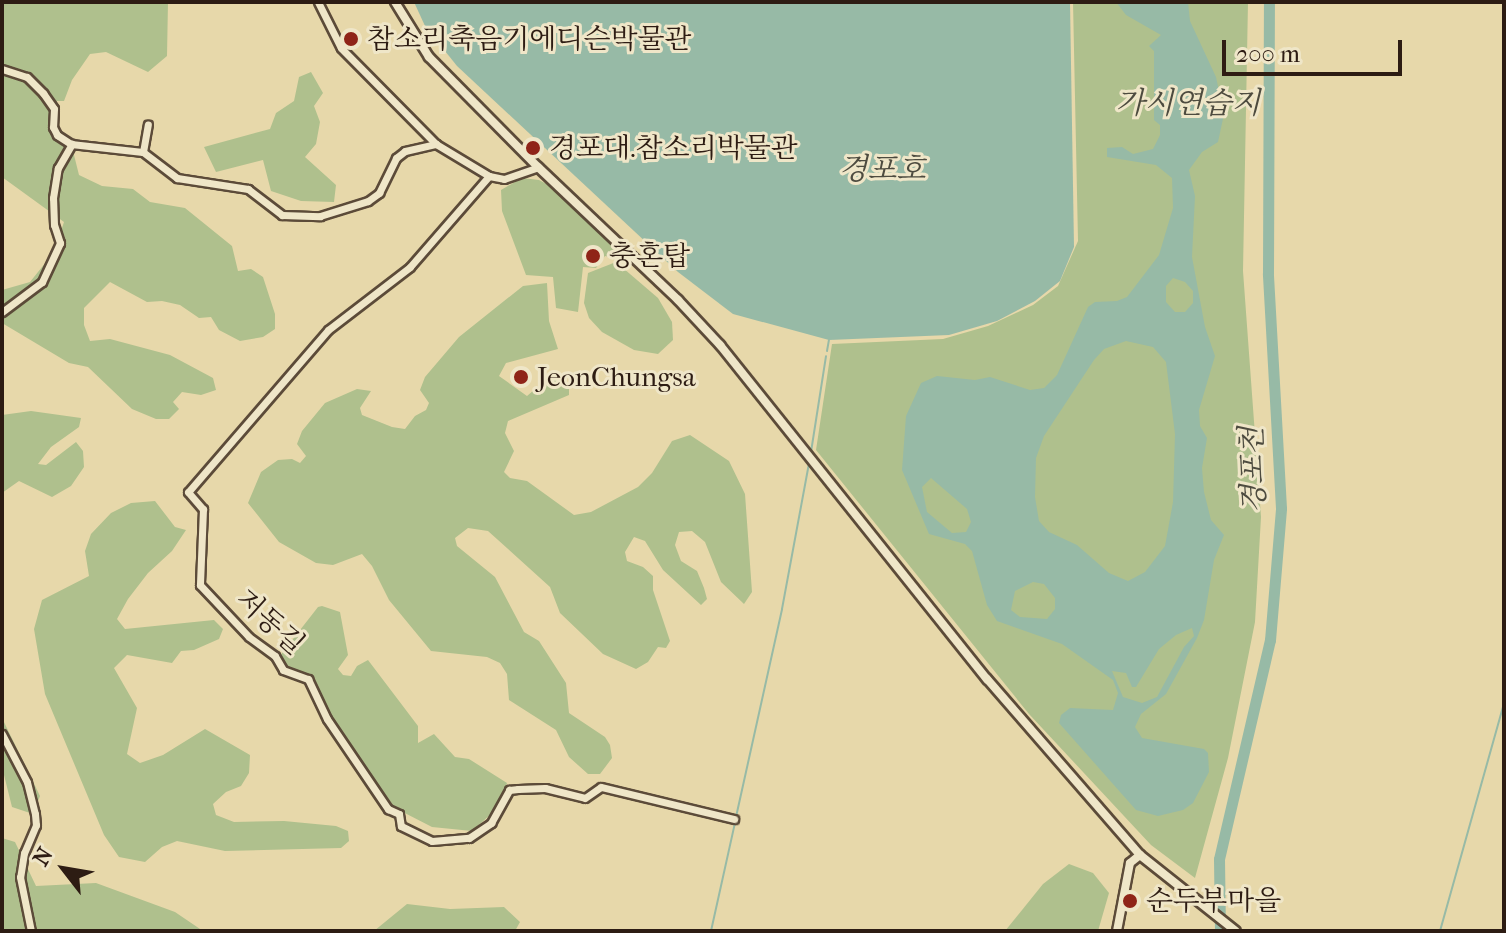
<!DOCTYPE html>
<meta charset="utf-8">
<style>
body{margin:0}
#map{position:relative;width:1506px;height:933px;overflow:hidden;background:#e7d8aa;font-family:"IM FELL French Canon","Noto Serif KR",serif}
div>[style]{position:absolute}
.green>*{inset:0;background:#afc08d}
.water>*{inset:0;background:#97baa6}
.stream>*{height:2px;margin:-1px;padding:0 1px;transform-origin:1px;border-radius:1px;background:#97baa6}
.river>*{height:11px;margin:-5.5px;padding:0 5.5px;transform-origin:5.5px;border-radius:5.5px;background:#97baa6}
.roads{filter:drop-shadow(2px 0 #5c4b39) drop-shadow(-2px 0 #5c4b39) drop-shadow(0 2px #5c4b39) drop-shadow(0 -2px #5c4b39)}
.minor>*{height:7px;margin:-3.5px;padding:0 3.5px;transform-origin:3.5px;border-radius:3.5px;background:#efe6c8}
.tertiary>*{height:8px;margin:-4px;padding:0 4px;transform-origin:4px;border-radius:4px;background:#efe6c8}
.dots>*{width:22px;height:22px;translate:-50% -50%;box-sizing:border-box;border:4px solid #efe6c8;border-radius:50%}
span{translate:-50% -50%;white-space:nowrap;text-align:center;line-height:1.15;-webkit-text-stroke:6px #efe6c8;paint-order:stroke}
.poi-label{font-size:28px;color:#2d1c13}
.left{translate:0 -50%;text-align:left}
.street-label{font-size:28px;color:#2d1c13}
.water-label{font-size:30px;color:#4d4b3f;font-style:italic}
.frame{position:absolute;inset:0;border:4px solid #2d1c13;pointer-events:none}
.north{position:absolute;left:24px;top:829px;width:80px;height:80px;-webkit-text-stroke:6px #efe6c8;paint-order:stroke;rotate:301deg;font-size:22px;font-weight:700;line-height:32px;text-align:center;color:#2d1c13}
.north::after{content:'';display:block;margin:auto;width:28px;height:36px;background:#2d1c13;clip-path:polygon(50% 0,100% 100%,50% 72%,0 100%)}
.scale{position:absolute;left:1222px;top:40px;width:180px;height:36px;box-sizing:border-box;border:4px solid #2d1c13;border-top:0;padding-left:10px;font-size:24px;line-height:28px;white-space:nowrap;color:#2d1c13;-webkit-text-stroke:6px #efe6c8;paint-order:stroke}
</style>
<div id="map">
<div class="green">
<div style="clip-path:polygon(2px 2px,168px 2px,167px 56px,148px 72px,106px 52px,90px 54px,72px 80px,64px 101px,57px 101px,56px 138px,73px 151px,79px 175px,102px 186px,133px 189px,150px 202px,185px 208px,232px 246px,238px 271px,251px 269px,263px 277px,275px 314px,275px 329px,263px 337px,240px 341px,219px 330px,211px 317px,199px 318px,180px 305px,162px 301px,147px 302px,110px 282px,84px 308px,84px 325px,90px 341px,110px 339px,170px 355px,213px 378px,216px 390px,201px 395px,182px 392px,173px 402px,179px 409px,169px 419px,156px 419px,132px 409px,88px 367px,69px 363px,2px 323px,2px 290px,30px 282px,54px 252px,64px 222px,2px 177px)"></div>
<div style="clip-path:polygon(1073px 2px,1248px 2px,1243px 271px,1261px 517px,1255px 622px,1228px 758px,1195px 878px,1151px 845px,1029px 714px,816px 450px,832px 344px,943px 339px,988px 326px,1033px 305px,1058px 286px,1078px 241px)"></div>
<div style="clip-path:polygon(311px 72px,323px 93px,314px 106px,320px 122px,316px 144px,305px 157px,336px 185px,334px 202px,301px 201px,271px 191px,263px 160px,216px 172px,204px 147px,270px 129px,276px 113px,294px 101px,299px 77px)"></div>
<div style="clip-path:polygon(522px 178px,539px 180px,554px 188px,627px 260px,605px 256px,596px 268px,583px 267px,578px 312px,556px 308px,553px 277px,526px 275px,502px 211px,501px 190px)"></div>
<div style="clip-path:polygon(616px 262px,658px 298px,672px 322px,673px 340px,658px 354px,634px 350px,602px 332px,589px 318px,584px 303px,588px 273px)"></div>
<div style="clip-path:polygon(547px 283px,549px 321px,558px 349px,506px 363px,499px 376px,527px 396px,549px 377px,569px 386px,569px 395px,508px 421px,505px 433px,514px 451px,504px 472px,510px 478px,527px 481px,574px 515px,591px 512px,638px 487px,652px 473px,672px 441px,690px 435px,729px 461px,745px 494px,752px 592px,744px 604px,721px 582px,705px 542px,692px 531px,679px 532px,675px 545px,681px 561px,697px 571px,704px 588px,707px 599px,701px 605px,663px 570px,645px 541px,634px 537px,625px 552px,627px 561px,643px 567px,653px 576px,653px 590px,670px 641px,666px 648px,658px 647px,648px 662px,636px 669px,603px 654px,560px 613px,550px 587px,488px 531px,468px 528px,455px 538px,457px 546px,495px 577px,524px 632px,539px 641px,566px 683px,569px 713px,605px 737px,610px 745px,612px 758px,600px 774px,588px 774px,569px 757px,556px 730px,509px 700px,507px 674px,500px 663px,487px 657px,431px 651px,389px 600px,372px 566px,362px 554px,333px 565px,316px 563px,279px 542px,248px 503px,261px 472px,278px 460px,292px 459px,300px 463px,306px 456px,297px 444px,302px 431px,325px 403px,357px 389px,371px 391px,360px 408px,362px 415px,392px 427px,405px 429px,415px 416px,426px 410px,429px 403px,420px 390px,425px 377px,459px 337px,523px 286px)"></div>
<div style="clip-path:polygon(31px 411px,81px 418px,79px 427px,51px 447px,38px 464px,46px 465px,76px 442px,83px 451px,84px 467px,71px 486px,52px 497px,19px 481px,2px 493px,2px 415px)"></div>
<div style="clip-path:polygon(155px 501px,175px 527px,186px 530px,172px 551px,148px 573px,128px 599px,117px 619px,125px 629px,214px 620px,223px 629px,219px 639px,194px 650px,181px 651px,172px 663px,127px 655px,114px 668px,137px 708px,127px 754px,140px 763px,163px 755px,205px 729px,250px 755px,249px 773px,241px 786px,226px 792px,213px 804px,216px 815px,234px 822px,284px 821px,336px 826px,348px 831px,349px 841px,341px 848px,225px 851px,177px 841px,162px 847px,145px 862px,119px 857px,104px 835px,45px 694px,34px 629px,42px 600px,89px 576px,85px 551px,91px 534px,111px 513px,131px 503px)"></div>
<div style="clip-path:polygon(322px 606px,340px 612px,348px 655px,338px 669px,343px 675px,351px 676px,357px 666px,368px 660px,418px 726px,418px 743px,434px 734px,455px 757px,469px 759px,507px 783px,499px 807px,472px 831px,432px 827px,395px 808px,331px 720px,312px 679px,289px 667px,279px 657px,318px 607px)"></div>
<div style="clip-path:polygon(2px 718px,40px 796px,33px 814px,12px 807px,2px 767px)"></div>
<div style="clip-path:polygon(2px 838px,15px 842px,36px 886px,96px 883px,175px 912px,203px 931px,2px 931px)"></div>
<div style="clip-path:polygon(1069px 864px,1093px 873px,1109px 893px,1098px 931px,1005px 931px,1043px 884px)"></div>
<div style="clip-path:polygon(407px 904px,450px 909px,504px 907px,520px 922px,515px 931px,374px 931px)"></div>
</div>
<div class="water">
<div style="clip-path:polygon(414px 2px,1070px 2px,1074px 247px,1060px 281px,1035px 301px,997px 321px,949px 335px,829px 340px,733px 314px,678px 272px,457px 66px,425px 26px)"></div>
<div style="clip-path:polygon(evenodd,1116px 2px,1188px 2px,1190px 21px,1216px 77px,1224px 114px,1218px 142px,1202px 152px,1189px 170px,1195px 196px,1192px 257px,1205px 327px,1215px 356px,1199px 410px,1200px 426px,1207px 438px,1202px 468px,1204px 492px,1211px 520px,1224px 535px,1214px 560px,1204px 620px,1197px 638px,1166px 694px,1141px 714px,1135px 727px,1142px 738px,1204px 749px,1208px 753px,1209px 772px,1193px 803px,1183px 810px,1158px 816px,1136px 810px,1059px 723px,1061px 715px,1070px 708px,1113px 710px,1118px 693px,1113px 680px,1062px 644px,997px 621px,987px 605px,972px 551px,965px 544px,929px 534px,902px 470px,906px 416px,921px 383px,937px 376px,975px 380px,990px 377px,1030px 390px,1044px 388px,1057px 375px,1088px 307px,1095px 302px,1117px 301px,1127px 297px,1159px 255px,1173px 208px,1172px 178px,1156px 165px,1107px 157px,1107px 148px,1122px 147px,1133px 154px,1153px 149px,1160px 135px,1160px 125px,1154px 120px,1154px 51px,1149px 46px,1161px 35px,1126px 15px,1116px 2px,1173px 278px,1185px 282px,1193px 291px,1193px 303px,1185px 312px,1175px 312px,1166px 302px,1166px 286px,1173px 278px,1116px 2px,1126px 341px,1153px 347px,1166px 362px,1175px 434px,1173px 502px,1165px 546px,1145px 572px,1128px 581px,1109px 573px,1077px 545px,1049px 532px,1039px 521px,1035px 497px,1036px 458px,1044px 436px,1094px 360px,1104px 349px,1126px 341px,1116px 2px,931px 478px,967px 509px,971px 522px,966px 532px,952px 533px,927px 512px,922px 487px,931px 478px,1116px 2px,1033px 582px,1044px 584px,1055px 598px,1055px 609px,1047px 619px,1020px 617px,1011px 610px,1015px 591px,1033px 582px,1116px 2px,1192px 628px,1194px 636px,1184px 647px,1157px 697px,1142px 703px,1123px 697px,1112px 671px,1126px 673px,1132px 687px,1136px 687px,1159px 649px,1176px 635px,1192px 628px)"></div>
</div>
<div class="stream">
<div style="left:827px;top:351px;width:11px;rotate:-80deg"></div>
<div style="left:811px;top:452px;width:97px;rotate:-81.1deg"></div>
<div style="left:736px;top:817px;width:213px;rotate:-77.5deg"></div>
<div style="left:782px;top:609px;width:148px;rotate:-79.5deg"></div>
<div style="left:711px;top:931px;width:111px;rotate:-77.5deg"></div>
<div style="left:1440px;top:931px;width:236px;rotate:-74.3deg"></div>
</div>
<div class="river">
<div style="left:1220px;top:931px;width:72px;rotate:-90.8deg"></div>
<div style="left:1219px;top:859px;width:225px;rotate:-76.9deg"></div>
<div style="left:1270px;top:640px;width:132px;rotate:-85.2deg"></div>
<div style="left:1281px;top:508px;width:235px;rotate:-93.2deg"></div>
<div style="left:1268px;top:273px;width:271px;rotate:-89.8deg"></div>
</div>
<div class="roads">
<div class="minor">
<div style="left:318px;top:2px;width:51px;rotate:63.4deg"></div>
<div style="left:341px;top:48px;width:135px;rotate:45.3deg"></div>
<div style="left:436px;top:144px;width:62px;rotate:31.1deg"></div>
<div style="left:489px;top:176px;width:15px;rotate:11deg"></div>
<div style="left:504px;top:179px;width:36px;rotate:-19deg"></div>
<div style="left:2px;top:69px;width:26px;rotate:18deg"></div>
<div style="left:27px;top:77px;width:23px;rotate:45deg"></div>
<div style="left:43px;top:93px;width:19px;rotate:55deg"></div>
<div style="left:54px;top:109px;width:18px;rotate:93deg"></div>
<div style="left:53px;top:127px;width:9px;rotate:63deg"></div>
<div style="left:57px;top:135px;width:17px;rotate:33deg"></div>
<div style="left:71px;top:144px;width:72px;rotate:6.3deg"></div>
<div style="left:143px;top:152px;width:43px;rotate:37.4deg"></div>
<div style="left:177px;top:178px;width:72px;rotate:8.8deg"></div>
<div style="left:248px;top:189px;width:43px;rotate:37.4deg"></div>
<div style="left:282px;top:215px;width:38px;rotate:2deg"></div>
<div style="left:320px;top:216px;width:50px;rotate:-17.4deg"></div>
<div style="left:368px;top:201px;width:14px;rotate:-36deg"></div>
<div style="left:379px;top:193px;width:39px;rotate:-64deg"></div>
<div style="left:396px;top:158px;width:11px;rotate:-38deg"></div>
<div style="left:405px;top:151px;width:32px;rotate:-13deg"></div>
<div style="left:143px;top:152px;width:28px;rotate:-80deg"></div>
<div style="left:489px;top:176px;width:121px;rotate:131deg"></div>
<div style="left:410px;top:267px;width:103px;rotate:142.5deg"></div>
<div style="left:328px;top:330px;width:214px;rotate:130.8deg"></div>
<div style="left:188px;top:492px;width:23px;rotate:49deg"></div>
<div style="left:203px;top:509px;width:76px;rotate:92.3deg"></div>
<div style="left:200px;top:585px;width:71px;rotate:46.7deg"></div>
<div style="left:249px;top:637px;width:32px;rotate:36deg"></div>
<div style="left:275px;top:656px;width:16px;rotate:60deg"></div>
<div style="left:283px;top:670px;width:27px;rotate:20deg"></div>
<div style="left:308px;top:679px;width:44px;rotate:64.6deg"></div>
<div style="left:327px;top:719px;width:109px;rotate:55.9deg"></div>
<div style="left:388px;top:809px;width:12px;rotate:24deg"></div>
<div style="left:399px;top:814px;width:12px;rotate:81deg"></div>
<div style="left:401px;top:826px;width:34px;rotate:26deg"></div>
<div style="left:432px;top:841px;width:37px;rotate:-5deg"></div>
<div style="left:469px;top:838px;width:27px;rotate:-34deg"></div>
<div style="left:491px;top:823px;width:38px;rotate:-61deg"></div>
<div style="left:509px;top:790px;width:9px;rotate:-6deg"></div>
<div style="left:518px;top:789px;width:27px;rotate:-2deg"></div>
<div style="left:545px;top:788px;width:41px;rotate:14deg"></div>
<div style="left:585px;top:798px;width:19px;rotate:-35deg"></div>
<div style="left:601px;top:787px;width:137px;rotate:13.5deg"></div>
<div style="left:2px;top:312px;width:50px;rotate:-36.9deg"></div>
<div style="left:42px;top:282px;width:43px;rotate:-65.2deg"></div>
<div style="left:60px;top:243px;width:19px;rotate:-108deg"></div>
<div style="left:54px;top:225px;width:27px;rotate:-92deg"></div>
<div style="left:53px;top:198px;width:30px;rotate:-81deg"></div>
<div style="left:58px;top:168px;width:28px;rotate:-60deg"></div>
<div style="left:2px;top:734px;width:54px;rotate:62.5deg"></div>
<div style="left:27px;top:782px;width:33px;rotate:76deg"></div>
<div style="left:35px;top:814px;width:11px;rotate:85deg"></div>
<div style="left:36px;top:825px;width:30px;rotate:113deg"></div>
<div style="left:24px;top:853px;width:24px;rotate:99deg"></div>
<div style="left:20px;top:877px;width:55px;rotate:78.5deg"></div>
</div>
<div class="tertiary">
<div style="left:395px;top:2px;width:65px;rotate:58.3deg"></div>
<div style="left:429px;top:57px;width:155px;rotate:45.3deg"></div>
<div style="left:538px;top:167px;width:193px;rotate:43.5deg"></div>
<div style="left:678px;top:300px;width:62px;rotate:47deg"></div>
<div style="left:720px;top:345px;width:428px;rotate:51.4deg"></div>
<div style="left:987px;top:679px;width:233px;rotate:49deg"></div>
<div style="left:1140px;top:855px;width:122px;rotate:38.4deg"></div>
<div style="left:1117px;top:931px;width:69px;rotate:-79.2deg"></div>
<div style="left:1130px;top:863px;width:13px;rotate:-39deg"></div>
</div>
</div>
<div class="dots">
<div style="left:351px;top:39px;background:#8f2418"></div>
<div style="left:533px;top:148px;background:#8f2418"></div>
<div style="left:593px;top:256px;background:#8f2418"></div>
<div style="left:521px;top:377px;background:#8f2418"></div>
<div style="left:1130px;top:901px;background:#8f2418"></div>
</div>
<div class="poi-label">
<span class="left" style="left:367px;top:39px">참소리축음기에디슨박물관</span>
<span class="left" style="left:549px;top:148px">경포대.참소리박물관</span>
<span class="left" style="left:609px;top:256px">충혼탑</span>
<span class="left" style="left:537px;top:377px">JeonChungsa</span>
<span class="left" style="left:1146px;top:901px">순두부마을</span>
</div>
<div class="street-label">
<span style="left:270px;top:622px;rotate:42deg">저동길</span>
</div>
<div class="water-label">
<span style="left:1188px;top:104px">가시연습지</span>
<span style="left:882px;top:170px">경포호</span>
<span style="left:1254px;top:470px;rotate:-92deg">경포천</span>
</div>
<div class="frame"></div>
<div class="north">N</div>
<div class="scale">200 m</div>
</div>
